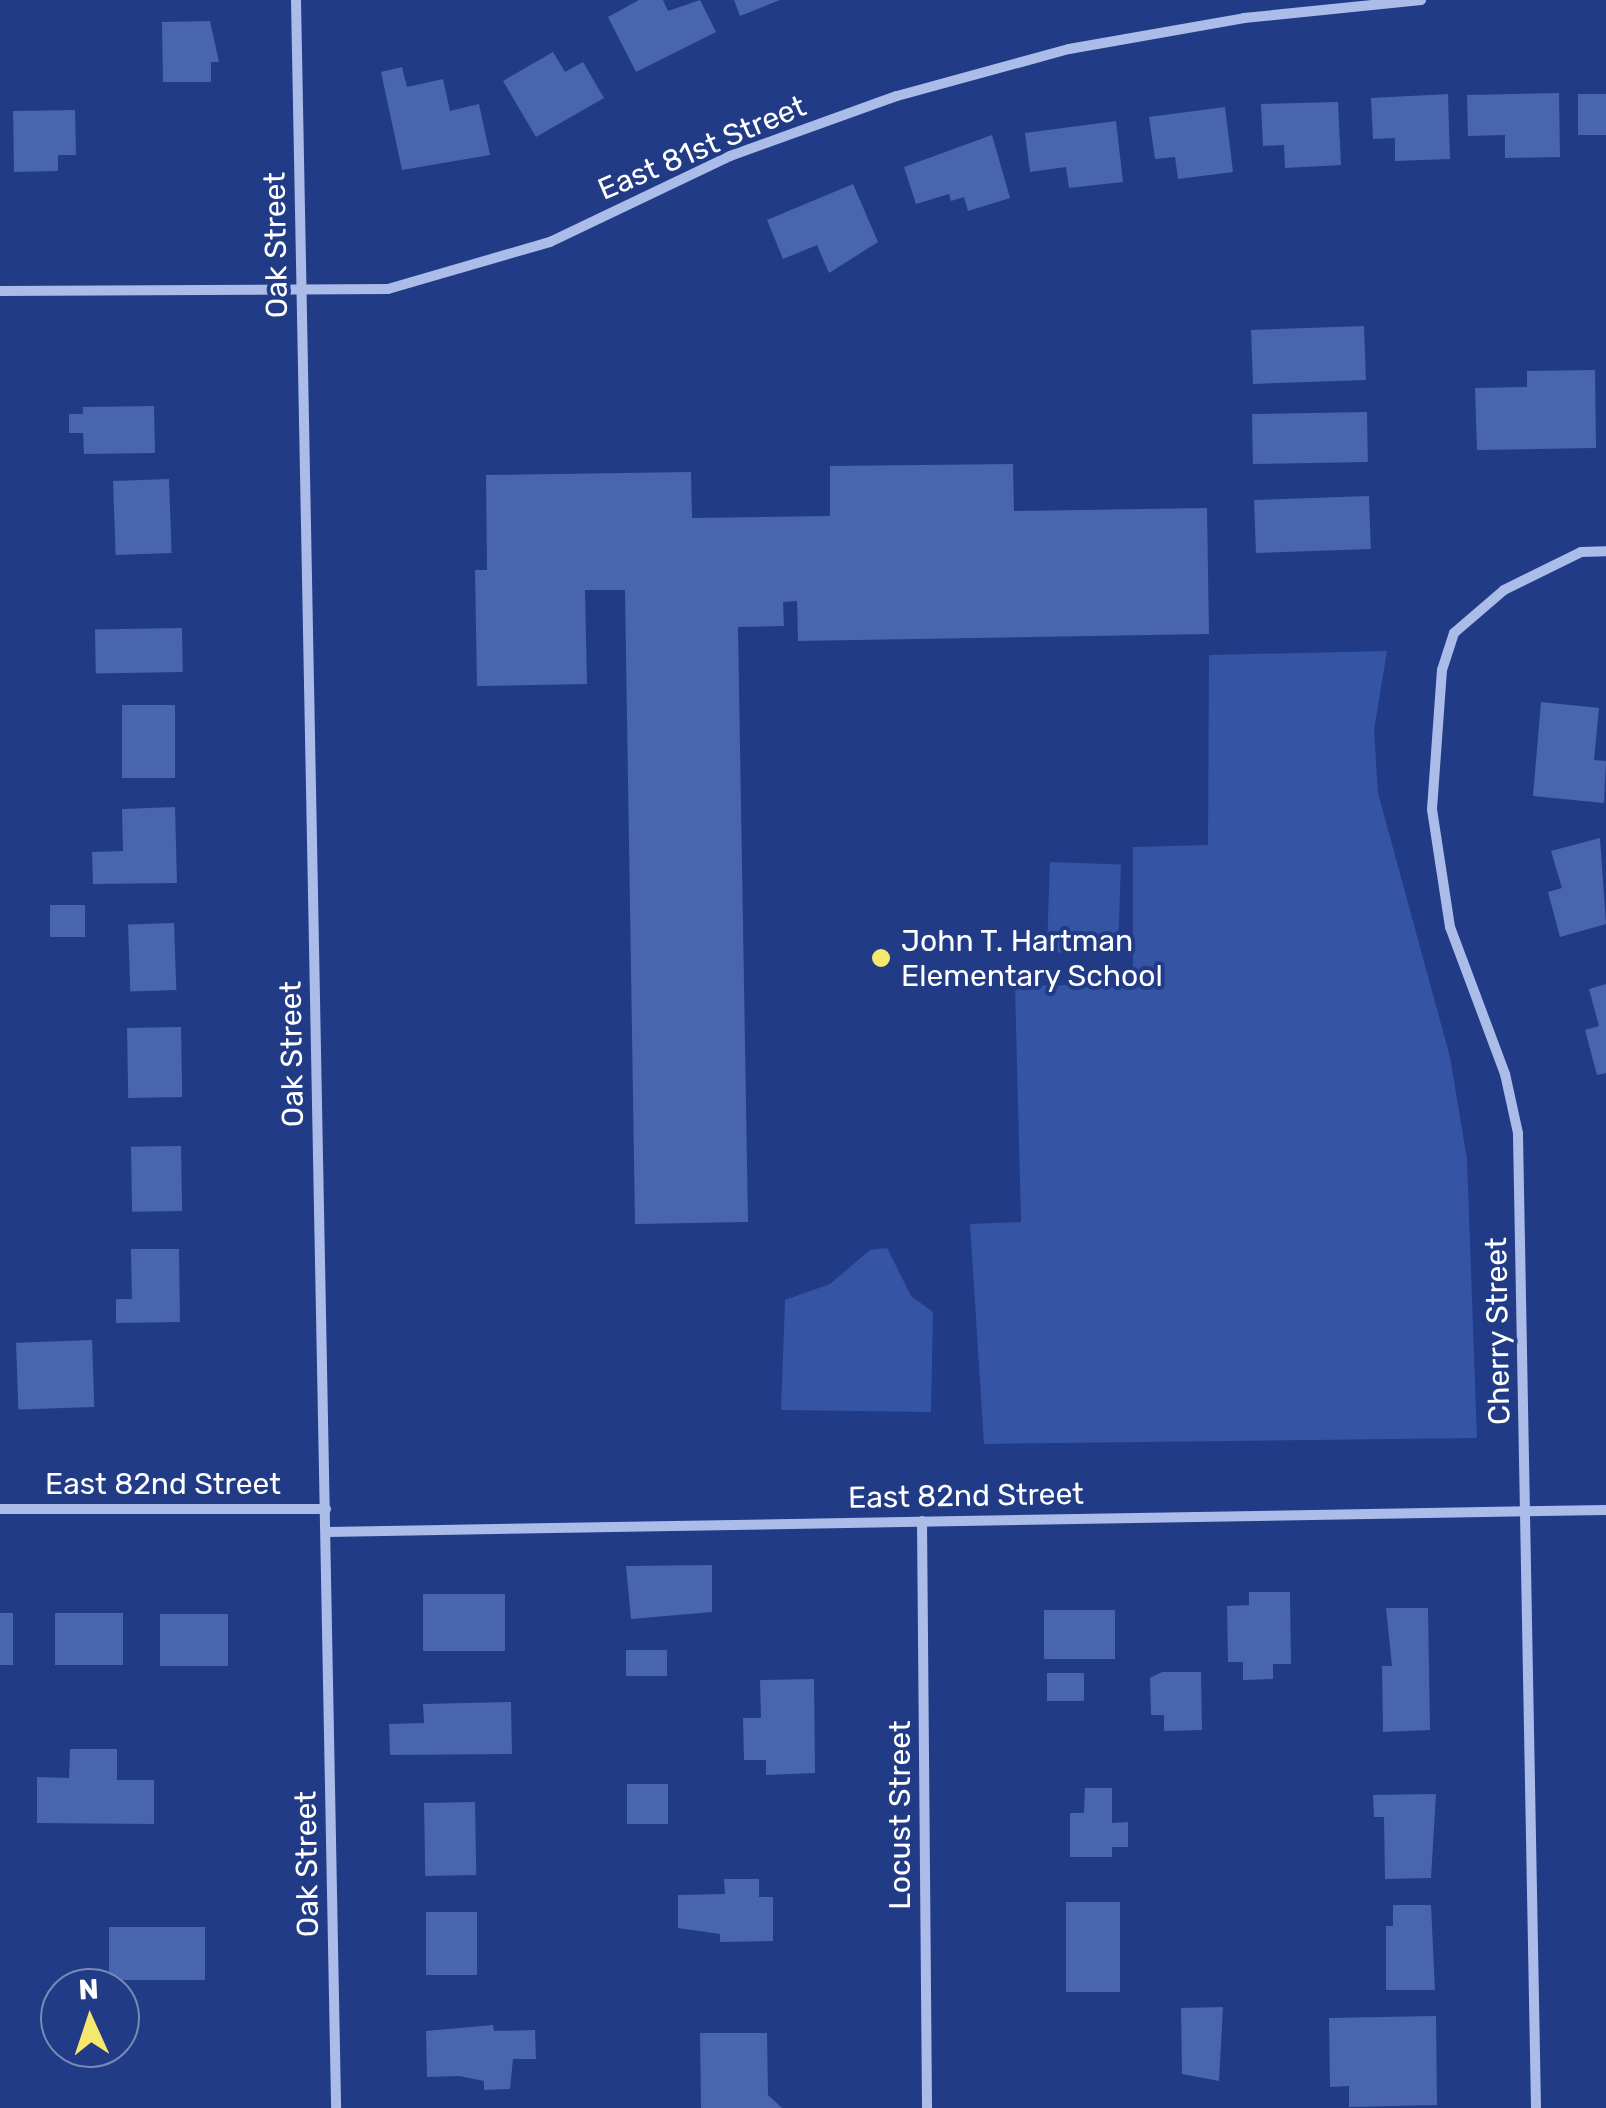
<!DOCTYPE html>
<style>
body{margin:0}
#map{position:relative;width:1606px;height:2108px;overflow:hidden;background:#213b86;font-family:Rubik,sans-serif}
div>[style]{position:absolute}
.green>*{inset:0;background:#3554a4;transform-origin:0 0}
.building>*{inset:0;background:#4a65af;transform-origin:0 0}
.minor>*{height:10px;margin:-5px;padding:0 5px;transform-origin:5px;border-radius:5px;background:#abbce9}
.dots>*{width:28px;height:28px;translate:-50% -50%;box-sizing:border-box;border:5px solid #213b86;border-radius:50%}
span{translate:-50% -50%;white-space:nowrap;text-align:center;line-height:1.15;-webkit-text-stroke:8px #213b86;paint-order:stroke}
.street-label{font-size:30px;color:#fff}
.poi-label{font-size:30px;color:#fff}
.left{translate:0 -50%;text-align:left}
.north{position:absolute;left:40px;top:1968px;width:100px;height:100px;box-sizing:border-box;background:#213b86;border:2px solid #7a89b6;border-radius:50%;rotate:357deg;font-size:28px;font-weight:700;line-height:40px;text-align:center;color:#fff}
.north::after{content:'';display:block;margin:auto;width:35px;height:45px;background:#f6e76d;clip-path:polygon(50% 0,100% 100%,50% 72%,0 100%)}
</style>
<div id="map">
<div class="green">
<div style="clip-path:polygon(1387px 651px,1374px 730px,1378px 793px,1450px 1057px,1467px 1159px,1477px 1438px,984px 1444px,970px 1224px,1021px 1222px,1015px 986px,1133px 984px,1133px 847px,1208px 845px,1209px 655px)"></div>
<div style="left:1050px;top:862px;width:71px;height:90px;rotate:2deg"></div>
<div style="clip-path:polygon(887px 1248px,911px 1296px,933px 1312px,931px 1412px,781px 1410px,785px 1300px,830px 1284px,870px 1250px)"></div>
</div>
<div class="building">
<div style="clip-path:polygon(639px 0,663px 0,668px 11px,700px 0,716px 32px,636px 72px,608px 17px)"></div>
<div style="clip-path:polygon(734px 0,780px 0,740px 16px)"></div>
<div style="clip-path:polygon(210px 21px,219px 62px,211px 62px,211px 82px,163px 82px,162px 22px)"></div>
<div style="clip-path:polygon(553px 52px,565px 72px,583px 62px,604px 98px,536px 137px,503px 81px)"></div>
<div style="clip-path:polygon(402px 67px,407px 87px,443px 79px,450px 111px,479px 104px,490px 155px,402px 170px,381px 72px)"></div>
<div style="clip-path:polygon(1559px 93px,1560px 157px,1505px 158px,1505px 135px,1468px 136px,1467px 95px)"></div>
<div style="clip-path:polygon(1448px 94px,1450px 159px,1395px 161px,1395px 138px,1373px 139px,1371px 98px)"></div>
<div style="left:1578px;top:94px;width:28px;height:41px"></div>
<div style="clip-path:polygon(1338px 102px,1341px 165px,1285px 168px,1284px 145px,1263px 146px,1261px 104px)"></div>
<div style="clip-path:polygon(1225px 107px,1233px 172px,1178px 179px,1175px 157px,1155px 159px,1149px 117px)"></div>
<div style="clip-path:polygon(75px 110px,76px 155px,58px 155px,58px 171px,14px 172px,13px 111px)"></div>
<div style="clip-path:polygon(1116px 121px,1123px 182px,1069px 188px,1066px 167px,1030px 172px,1025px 133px)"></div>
<div style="clip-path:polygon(992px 135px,1010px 198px,968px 211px,964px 197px,951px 201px,949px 194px,916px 204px,904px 167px)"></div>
<div style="clip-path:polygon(853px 184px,878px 242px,829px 273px,817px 245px,783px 259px,767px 220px)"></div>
<div style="left:1364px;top:326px;width:54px;height:113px;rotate:88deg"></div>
<div style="clip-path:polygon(1595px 370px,1596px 448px,1477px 450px,1475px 388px,1527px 387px,1527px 371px)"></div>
<div style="clip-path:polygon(154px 406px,155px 453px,84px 454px,83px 433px,69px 433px,69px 414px,83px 414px,83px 407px)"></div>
<div style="left:1367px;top:412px;width:50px;height:115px;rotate:89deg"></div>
<div style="clip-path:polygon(1013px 464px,1014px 511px,1207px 508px,1209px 634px,798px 641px,797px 601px,783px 602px,784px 626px,738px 627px,748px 1222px,635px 1224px,625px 590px,585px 590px,587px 684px,477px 686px,475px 570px,487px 570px,486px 475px,691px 472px,692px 518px,830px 516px,830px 466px)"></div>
<div style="left:169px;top:479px;width:74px;height:56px;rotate:88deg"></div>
<div style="left:1369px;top:496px;width:53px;height:115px;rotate:88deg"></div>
<div style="left:182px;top:628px;width:44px;height:87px;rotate:89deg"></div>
<div style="clip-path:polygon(1541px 702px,1599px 708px,1594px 760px,1606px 761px,1604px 803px,1533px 796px)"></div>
<div style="left:122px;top:705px;width:53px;height:73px"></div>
<div style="clip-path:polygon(175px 807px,177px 883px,93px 884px,92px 852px,123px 851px,122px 809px)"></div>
<div style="clip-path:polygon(1600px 838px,1606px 924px,1560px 937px,1548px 892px,1562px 888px,1551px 851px)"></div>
<div style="left:50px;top:905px;width:35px;height:32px"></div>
<div style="left:174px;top:923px;width:67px;height:46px;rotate:88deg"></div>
<div style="clip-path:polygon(1606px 984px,1606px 1073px,1597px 1075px,1585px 1030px,1599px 1026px,1589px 989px)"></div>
<div style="left:181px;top:1027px;width:70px;height:54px;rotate:89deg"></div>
<div style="left:181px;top:1146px;width:65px;height:50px;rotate:89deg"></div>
<div style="clip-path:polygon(131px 1249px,179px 1249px,180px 1322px,116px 1323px,116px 1299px,132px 1299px)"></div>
<div style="left:92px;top:1340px;width:67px;height:76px;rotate:88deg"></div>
<div style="clip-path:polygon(712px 1565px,712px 1612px,631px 1619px,626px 1566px)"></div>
<div style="clip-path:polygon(1249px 1592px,1290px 1592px,1291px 1664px,1273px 1664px,1273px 1679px,1243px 1680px,1243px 1662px,1228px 1662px,1227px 1606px,1249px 1605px)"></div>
<div style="left:423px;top:1594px;width:82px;height:57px"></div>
<div style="clip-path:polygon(1386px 1608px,1428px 1608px,1430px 1730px,1383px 1732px,1382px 1666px,1392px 1666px)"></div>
<div style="left:1044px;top:1610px;width:71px;height:49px"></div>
<div style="left:0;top:1613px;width:13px;height:52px"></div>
<div style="left:55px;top:1613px;width:68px;height:52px"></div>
<div style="left:160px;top:1614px;width:68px;height:52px"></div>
<div style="left:626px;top:1650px;width:41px;height:26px"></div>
<div style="clip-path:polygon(1162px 1672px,1201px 1672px,1202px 1730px,1164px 1731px,1164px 1715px,1151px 1715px,1150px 1678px)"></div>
<div style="left:1084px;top:1673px;width:28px;height:37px;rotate:90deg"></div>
<div style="clip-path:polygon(814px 1679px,815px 1773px,766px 1775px,766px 1760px,744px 1760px,743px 1718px,761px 1718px,760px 1680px)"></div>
<div style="clip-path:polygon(511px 1702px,512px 1754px,390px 1755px,389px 1724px,424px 1723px,423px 1704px)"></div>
<div style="clip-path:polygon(70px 1749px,117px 1749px,117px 1780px,154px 1780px,154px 1824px,37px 1823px,37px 1777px,69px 1778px)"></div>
<div style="left:627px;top:1784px;width:41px;height:40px"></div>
<div style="clip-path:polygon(1085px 1788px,1112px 1788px,1112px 1823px,1128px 1822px,1128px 1847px,1112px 1847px,1112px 1857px,1070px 1857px,1070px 1813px,1084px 1813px)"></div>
<div style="clip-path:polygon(1436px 1794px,1431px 1878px,1385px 1879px,1384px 1817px,1374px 1817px,1373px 1795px)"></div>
<div style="left:475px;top:1802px;width:73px;height:51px;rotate:89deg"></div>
<div style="clip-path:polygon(724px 1879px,759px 1879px,759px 1897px,773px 1897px,773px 1941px,720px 1942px,720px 1934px,678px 1928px,678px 1895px,725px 1894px)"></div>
<div style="left:1066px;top:1902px;width:54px;height:90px"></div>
<div style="clip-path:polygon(1393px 1905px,1431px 1905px,1435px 1990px,1386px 1990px,1386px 1926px,1393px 1926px)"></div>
<div style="left:426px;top:1912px;width:51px;height:63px"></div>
<div style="left:109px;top:1927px;width:96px;height:53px"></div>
<div style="clip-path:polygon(1223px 2007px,1219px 2081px,1182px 2074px,1181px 2008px)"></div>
<div style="clip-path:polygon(1436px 2016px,1437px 2105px,1349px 2107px,1349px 2086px,1330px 2087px,1329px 2018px)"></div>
<div style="clip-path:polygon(493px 2025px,494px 2031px,535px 2030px,536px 2059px,513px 2059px,510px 2089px,484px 2090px,484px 2081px,459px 2076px,427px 2077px,426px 2031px)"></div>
<div style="clip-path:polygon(700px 2033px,767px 2033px,768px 2095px,782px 2108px,701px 2108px)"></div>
</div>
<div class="minor">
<div style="left:296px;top:0;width:2108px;rotate:88.91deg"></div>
<div style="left:0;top:291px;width:388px;rotate:-0.3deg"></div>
<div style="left:388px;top:289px;width:169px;rotate:-16.2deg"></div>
<div style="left:550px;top:242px;width:199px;rotate:-25.5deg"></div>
<div style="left:730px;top:156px;width:177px;rotate:-19.8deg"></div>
<div style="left:897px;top:96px;width:178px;rotate:-15.3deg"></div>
<div style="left:1069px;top:49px;width:178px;rotate:-10deg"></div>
<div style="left:1244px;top:18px;width:178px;rotate:-5.8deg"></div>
<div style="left:0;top:1509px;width:326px"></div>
<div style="left:922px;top:1521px;width:587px;rotate:89.51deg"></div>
<div style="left:327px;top:1532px;width:1279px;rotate:-0.99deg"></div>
<div style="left:1536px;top:2108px;width:975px;rotate:-91.06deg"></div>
<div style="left:1518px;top:1133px;width:60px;rotate:-102.4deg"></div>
<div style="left:1505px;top:1074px;width:157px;rotate:-110.5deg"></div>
<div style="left:1450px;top:927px;width:119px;rotate:-98.7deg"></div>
<div style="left:1432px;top:809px;width:139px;rotate:-85.9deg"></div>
<div style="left:1442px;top:670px;width:39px;rotate:-72deg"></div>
<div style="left:1454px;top:633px;width:66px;rotate:-40.7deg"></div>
<div style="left:1504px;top:590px;width:86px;rotate:-26.3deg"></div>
<div style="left:1581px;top:552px;width:25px;rotate:-2deg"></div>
</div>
<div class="dots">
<div style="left:881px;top:958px;background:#f6e76d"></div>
</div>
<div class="street-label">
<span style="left:702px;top:148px;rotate:-23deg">East 81st Street</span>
<span style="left:276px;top:245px;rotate:-91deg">Oak Street</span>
<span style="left:292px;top:1054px;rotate:-91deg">Oak Street</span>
<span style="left:1498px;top:1331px;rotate:-91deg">Cherry Street</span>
<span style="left:163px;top:1484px">East 82nd Street</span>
<span style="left:966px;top:1496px;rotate:-1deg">East 82nd Street</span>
<span style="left:900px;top:1815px;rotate:-90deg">Locust Street</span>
<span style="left:307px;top:1864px;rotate:-91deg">Oak Street</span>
</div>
<div class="poi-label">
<span class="left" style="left:901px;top:958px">John T. Hartman<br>Elementary School</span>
</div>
<div class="north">N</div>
</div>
